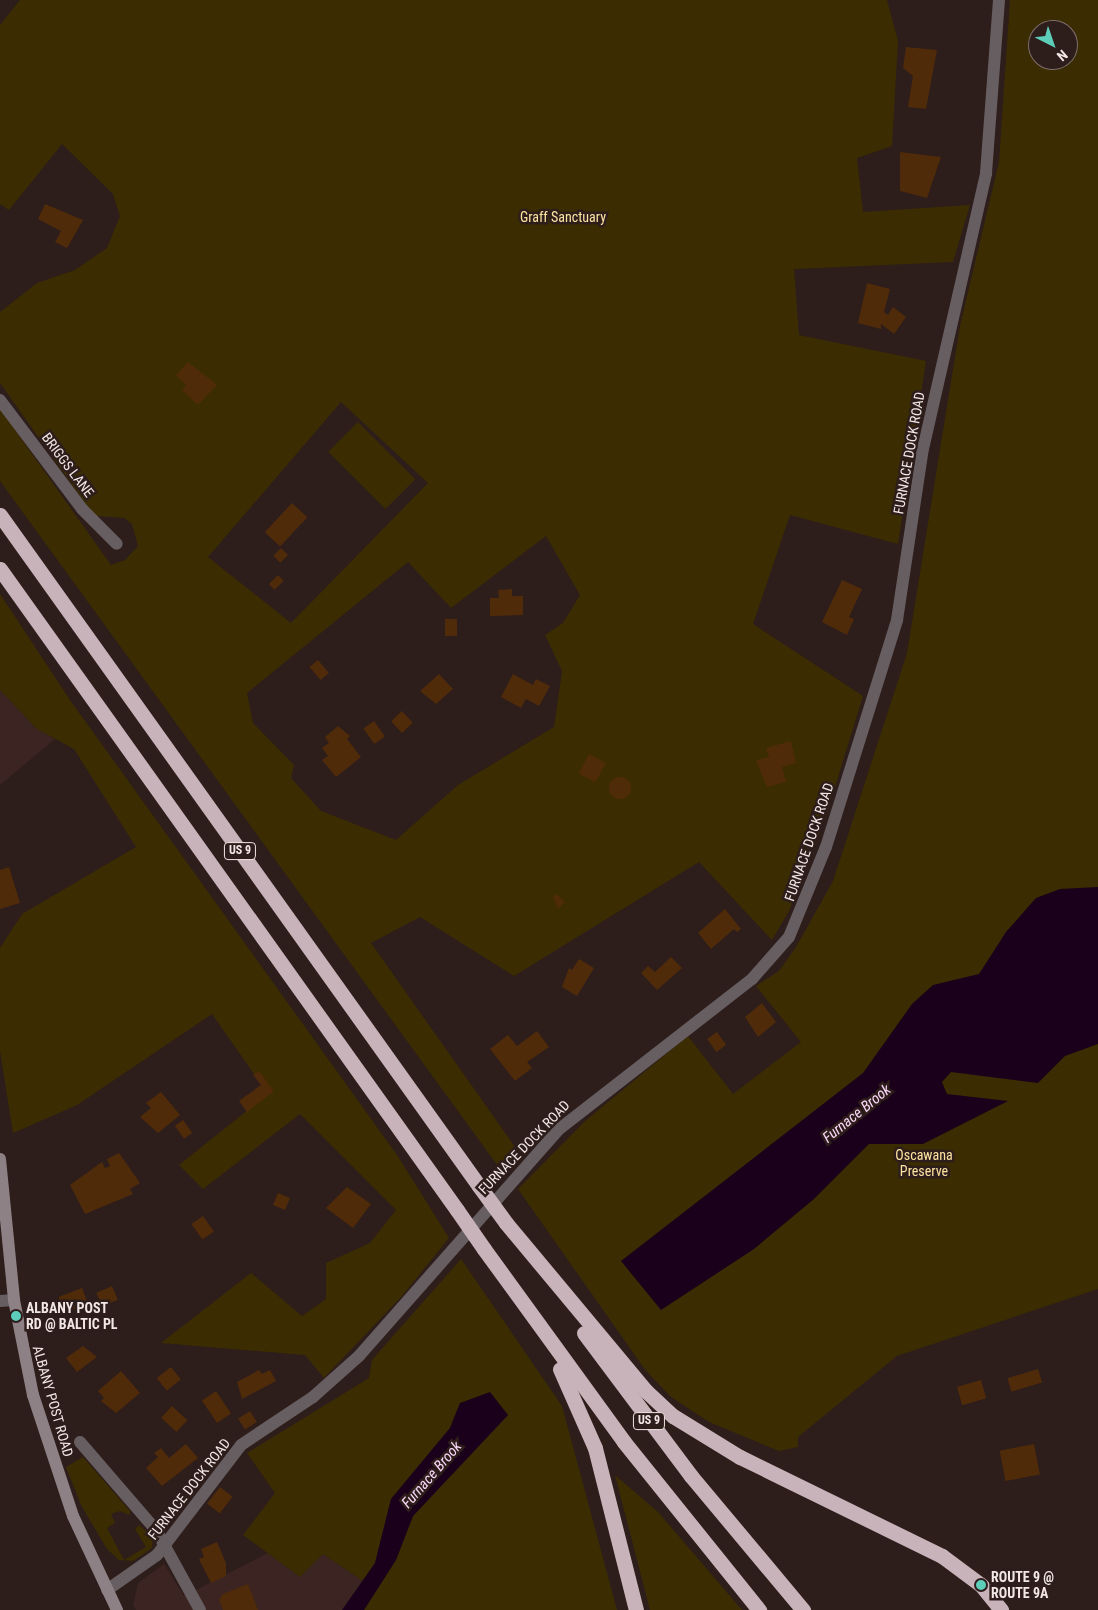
<!DOCTYPE html>
<style>
body{margin:0}
#map{position:relative;width:1098px;height:1610px;overflow:hidden;background:#2d1d1b;font-family:"Roboto Condensed",sans-serif}
div>[style]{position:absolute}
.built>*{inset:0;background:#3b2421}
.green>*{inset:0;background:#3b2d01;transform-origin:0 0}
.water>*{inset:0;background:#1a001b}
.building>*{inset:0;background:#502b0a;transform-origin:0 0}
.round{border-radius:50%}
.minor>*{height:12px;margin:-6px;padding:0 6px;transform-origin:6px;border-radius:6px;background:#675e61}
.tertiary>*{height:12px;margin:-6px;padding:0 6px;transform-origin:6px;border-radius:6px;background:#675e61}
.secondary>*{height:12px;margin:-6px;padding:0 6px;transform-origin:6px;border-radius:6px;background:#8e8185}
.motorway>*{height:15px;margin:-7.5px;padding:0 7.5px;transform-origin:7.5px;border-radius:7.5px;background:#c8b3ba}
.motorway-bridge>*{height:15px;margin:-7.5px;padding:0 7.5px;transform-origin:7.5px;border-radius:7.5px;background:#c8b3ba}
.dots>*{width:14px;height:14px;translate:-50% -50%;box-sizing:border-box;border:2px solid #2d1d1b;border-radius:50%}
span{translate:-50% -50%;white-space:nowrap;text-align:center;line-height:1.15;-webkit-text-stroke:5px #2d1d1b;paint-order:stroke}
.shield-label span{padding:1px 4px;background:#2d1d1b;border:1px solid;border-radius:4px;-webkit-text-stroke-width:0}
.shield-label{font-size:12px;color:#f2e7e5;font-weight:700}
.park-label{font-size:14px;color:#fce2a0}
.street-label{font-size:14px;color:#f2e7e5}
.poi-label{font-size:14px;color:#f2e7e5;font-weight:700}
.left{translate:0 -50%;text-align:left}
.water-label{font-size:15px;color:#fad8f9;font-style:italic}
.north{position:absolute;left:1028px;top:20px;width:50px;height:50px;box-sizing:border-box;background:#2d1d1b;border:1px solid #7c6e6c;border-radius:50%;rotate:139deg;font-size:14px;font-weight:700;line-height:20px;text-align:center;color:#f2e7e5}
.north::after{content:'';display:block;margin:auto;width:18px;height:22px;background:#5cceba;clip-path:polygon(50% 0,100% 100%,50% 72%,0 100%)}
</style>
<div id="map">
<div class="built">
<div style="clip-path:polygon(0 690px,37px 729px,55px 739px,0 785px)"></div>
<div style="clip-path:polygon(268px 1553px,300px 1577px,323px 1554px,363px 1581px,342px 1610px,136px 1610px,133px 1605px,138px 1583px,164px 1564px,184px 1596px)"></div>
</div>
<div class="green">
<div style="clip-path:polygon(evenodd,20px 0,887px 0,898px 41px,892px 146px,857px 158px,863px 212px,970px 205px,953px 262px,794px 269px,799px 335px,926px 361px,898px 544px,790px 515px,753px 624px,863px 696px,827px 813px,789px 911px,772px 940px,699px 862px,514px 976px,420px 917px,371px 943px,520px 1154px,503px 1173px,0 481px,0 409px,111px 565px,125px 560px,138px 546px,132px 524px,124px 518px,97px 516px,88px 507px,0 383px,0 312px,37px 283px,75px 270px,107px 248px,120px 216px,113px 194px,62px 144px,9px 210px,0 204px,0 25px,20px 0,341px 402px,428px 483px,291px 623px,208px 557px,341px 402px,20px 0,546px 536px,580px 595px,563px 623px,545px 635px,562px 671px,554px 727px,458px 785px,396px 840px,321px 811px,291px 778px,294px 765px,253px 723px,247px 693px,408px 562px,451px 608px,546px 536px)"></div>
<div style="clip-path:polygon(evenodd,1010px 0,1098px 0,1098px 1289px,897px 1356px,798px 1437px,798px 1447px,779px 1451px,709px 1422px,671px 1397px,646px 1371px,518px 1189px,584px 1122px,688px 1036px,733px 1094px,801px 1042px,756px 986px,779px 971px,796px 947px,833px 881px,907px 653px,960px 326px,999px 162px,1010px 0,1038px 30px,1068px 30px,1068px 60px,1038px 60px,1038px 30px)"></div>
<div style="left:358px;top:422px;width:81px;height:42px;rotate:45deg"></div>
<div style="clip-path:polygon(0 594px,70px 700px,397px 1155px,449px 1238px,402px 1296px,324px 1378px,305px 1355px,161px 1343px,251px 1273px,302px 1316px,326px 1299px,326px 1263px,370px 1243px,396px 1210px,300px 1114px,203px 1189px,179px 1165px,268px 1094px,212px 1014px,77px 1105px,13px 1133px,0 1051px,0 948px,22px 914px,136px 847px,74px 749px,37px 729px,0 690px)"></div>
<div style="clip-path:polygon(461px 1259px,562px 1406px,617px 1610px,364px 1610px,396px 1560px,413px 1516px,508px 1415px,460px 1403px,450px 1428px,391px 1499px,375px 1563px,363px 1581px,323px 1554px,300px 1577px,243px 1535px,275px 1493px,247px 1453px,369px 1378px,372px 1360px)"></div>
<div style="clip-path:polygon(83px 1457px,130px 1511px,129px 1515px,120px 1511px,111px 1514px,115px 1523px,107px 1528px,124px 1560px,146px 1547px,135px 1529px,139px 1525px,153px 1537px,152px 1548px,133px 1561px,119px 1560px,107px 1549px,81px 1505px,66px 1467px)"></div>
<div style="clip-path:polygon(615px 1475px,658px 1512px,742px 1610px,650px 1610px)"></div>
</div>
<div class="water">
<div style="clip-path:polygon(1098px 887px,1098px 1044px,1065px 1056px,1038px 1083px,951px 1072px,942px 1082px,947px 1094px,1008px 1101px,923px 1144px,869px 1144px,814px 1199px,754px 1249px,661px 1310px,621px 1261px,863px 1073px,912px 1004px,933px 985px,979px 974px,1006px 932px,1036px 898px,1060px 889px)"></div>
<div style="clip-path:polygon(490px 1392px,508px 1415px,413px 1516px,396px 1560px,364px 1610px,342px 1610px,375px 1563px,391px 1499px,450px 1428px,460px 1403px)"></div>
</div>
<div class="building">
<div style="clip-path:polygon(906px 47px,937px 50px,926px 109px,908px 107px,913px 76px,903px 68px)"></div>
<div style="clip-path:polygon(900px 152px,941px 157px,927px 198px,900px 191px)"></div>
<div style="clip-path:polygon(45px 204px,83px 220px,67px 248px,55px 242px,61px 231px,38px 219px)"></div>
<div style="clip-path:polygon(867px 283px,890px 289px,884px 312px,888px 315px,893px 307px,906px 317px,894px 334px,881px 324px,881px 329px,858px 323px)"></div>
<div style="clip-path:polygon(188px 362px,217px 385px,198px 405px,182px 390px,186px 385px,176px 375px)"></div>
<div style="left:292px;top:503px;width:21px;height:40px;rotate:43deg"></div>
<div style="left:281px;top:548px;width:10px;height:11px;rotate:45deg"></div>
<div style="left:278px;top:575px;width:8px;height:13px;rotate:45deg"></div>
<div style="clip-path:polygon(842px 580px,862px 589px,849px 617px,854px 619px,847px 635px,822px 622px)"></div>
<div style="clip-path:polygon(512px 589px,512px 596px,523px 596px,523px 615px,490px 616px,490px 598px,499px 598px,498px 590px)"></div>
<div style="left:457px;top:619px;width:17px;height:12px;rotate:90deg"></div>
<div style="left:318px;top:660px;width:17px;height:11px;rotate:50deg"></div>
<div style="clip-path:polygon(439px 674px,453px 689px,436px 704px,420px 691px)"></div>
<div style="clip-path:polygon(513px 674px,533px 685px,536px 679px,550px 686px,539px 706px,526px 699px,521px 708px,501px 697px)"></div>
<div style="left:402px;top:711px;width:16px;height:15px;rotate:47deg"></div>
<div style="left:374px;top:721px;width:19px;height:13px;rotate:55deg"></div>
<div style="clip-path:polygon(338px 726px,350px 736px,347px 739px,361px 757px,336px 777px,322px 760px,328px 756px,322px 748px,329px 743px,325px 737px)"></div>
<div style="clip-path:polygon(791px 741px,796px 763px,782px 767px,786px 782px,767px 787px,756px 760px,769px 757px,766px 748px)"></div>
<div style="left:589px;top:754px;width:19px;height:22px;rotate:28deg"></div>
<div class="round" style="left:609px;top:777px;width:22px;height:22px"></div>
<div style="clip-path:polygon(9px 867px,20px 903px,0 909px,0 870px)"></div>
<div style="clip-path:polygon(557px 894px,565px 902px,558px 909px,553px 897px)"></div>
<div style="clip-path:polygon(725px 909px,741px 929px,737px 932px,734px 929px,711px 949px,698px 933px)"></div>
<div style="clip-path:polygon(671px 957px,682px 968px,657px 990px,641px 973px,648px 966px,655px 972px)"></div>
<div style="clip-path:polygon(579px 959px,594px 968px,577px 996px,562px 987px,569px 968px,572px 970px)"></div>
<div style="clip-path:polygon(762px 1003px,776px 1022px,758px 1037px,745px 1017px)"></div>
<div style="clip-path:polygon(537px 1031px,549px 1047px,527px 1062px,532px 1068px,515px 1081px,490px 1049px,508px 1035px,517px 1046px)"></div>
<div style="left:717px;top:1032px;width:16px;height:12px;rotate:55deg"></div>
<div style="clip-path:polygon(259px 1071px,274px 1091px,247px 1112px,239px 1101px,261px 1085px,253px 1075px)"></div>
<div style="clip-path:polygon(161px 1092px,180px 1115px,158px 1133px,140px 1117px,151px 1108px,146px 1103px)"></div>
<div style="left:183px;top:1120px;width:16px;height:10px;rotate:55deg"></div>
<div style="clip-path:polygon(119px 1153px,140px 1183px,130px 1189px,133px 1194px,85px 1214px,70px 1185px,102px 1162px,105px 1168px,110px 1166px,107px 1159px)"></div>
<div style="clip-path:polygon(347px 1187px,371px 1204px,353px 1228px,326px 1208px)"></div>
<div style="left:278px;top:1193px;width:13px;height:13px;rotate:23deg"></div>
<div style="left:203px;top:1216px;width:19px;height:14px;rotate:55deg"></div>
<div style="left:112px;top:1286px;width:15px;height:17px;rotate:67deg"></div>
<div style="left:82px;top:1288px;width:17px;height:25px;rotate:69deg"></div>
<div style="clip-path:polygon(83px 1346px,97px 1357px,77px 1372px,66px 1358px)"></div>
<div style="left:171px;top:1367px;width:16px;height:18px;rotate:52deg"></div>
<div style="left:1038px;top:1369px;width:14px;height:32px;rotate:73deg"></div>
<div style="clip-path:polygon(259px 1370px,262px 1374px,270px 1370px,276px 1381px,242px 1399px,237px 1382px)"></div>
<div style="clip-path:polygon(121px 1371px,140px 1393px,116px 1413px,101px 1401px,104px 1398px,98px 1391px)"></div>
<div style="left:981px;top:1380px;width:19px;height:25px;rotate:74deg"></div>
<div style="left:216px;top:1391px;width:27px;height:17px;rotate:56deg"></div>
<div style="left:172px;top:1406px;width:21px;height:16px;rotate:43deg"></div>
<div style="left:250px;top:1411px;width:13px;height:14px;rotate:58deg"></div>
<div style="clip-path:polygon(186px 1444px,198px 1458px,162px 1486px,146px 1468px,158px 1457px,154px 1453px,161px 1448px,169px 1458px)"></div>
<div style="left:1034px;top:1444px;width:31px;height:35px;rotate:79deg"></div>
<div style="left:220px;top:1487px;width:16px;height:21px;rotate:38deg"></div>
<div style="clip-path:polygon(217px 1542px,226px 1563px,226px 1576px,211px 1583px,199px 1559px,204px 1557px,201px 1549px)"></div>
<div style="clip-path:polygon(248px 1584px,258px 1610px,223px 1610px,219px 1600px,223px 1594px)"></div>
</div>
<div class="minor">
<div style="left:0;top:400px;width:136px;rotate:53deg"></div>
<div style="left:82px;top:509px;width:49px;rotate:45deg"></div>
<div style="left:80px;top:1442px;width:116px;rotate:49.2deg"></div>
<div style="left:156px;top:1530px;width:91px;rotate:61.2deg"></div>
<div style="left:107px;top:1590px;width:61px;rotate:-35deg"></div>
<div style="left:157px;top:1555px;width:138px;rotate:-52.6deg"></div>
<div style="left:241px;top:1445px;width:87px;rotate:-33.7deg"></div>
<div style="left:313px;top:1397px;width:62px;rotate:-41.7deg"></div>
<div style="left:359px;top:1356px;width:301px;rotate:-48.6deg"></div>
<div style="left:558px;top:1130px;width:246px;rotate:-37.9deg"></div>
<div style="left:752px;top:979px;width:56px;rotate:-48.6deg"></div>
<div style="left:789px;top:937px;width:97px;rotate:-67.7deg"></div>
<div style="left:826px;top:847px;width:238px;rotate:-72.6deg"></div>
<div style="left:897px;top:620px;width:173px;rotate:-81.4deg"></div>
<div style="left:923px;top:449px;width:283px;rotate:-77.1deg"></div>
<div style="left:986px;top:173px;width:173px;rotate:-85.7deg"></div>
</div>
<div class="tertiary">
<div style="left:0;top:1301px;width:14px;rotate:-4deg"></div>
</div>
<div class="secondary">
<div style="left:0;top:1159px;width:142px;rotate:84.3deg"></div>
<div style="left:14px;top:1300px;width:97px;rotate:78.7deg"></div>
<div style="left:33px;top:1395px;width:127px;rotate:71.7deg"></div>
<div style="left:73px;top:1516px;width:104px;rotate:64.9deg"></div>
</div>
<div class="motorway">
<div style="left:0;top:515px;width:824px;rotate:54.48deg"></div>
<div style="left:0;top:569px;width:787px;rotate:54.51deg"></div>
<div style="left:506px;top:1223px;width:219px;rotate:50.2deg"></div>
<div style="left:646px;top:1391px;width:37px;rotate:43deg"></div>
<div style="left:673px;top:1416px;width:79px;rotate:31.5deg"></div>
<div style="left:740px;top:1457px;width:225px;rotate:26.1deg"></div>
<div style="left:942px;top:1556px;width:49px;rotate:36.6deg"></div>
<div style="left:981px;top:1585px;width:32px;rotate:51deg"></div>
<div style="left:484px;top:1249px;width:238px;rotate:54deg"></div>
<div style="left:624px;top:1442px;width:216px;rotate:51.2deg"></div>
<div style="left:584px;top:1333px;width:179px;rotate:53.2deg"></div>
<div style="left:691px;top:1476px;width:175px;rotate:50.1deg"></div>
<div style="left:560px;top:1369px;width:86px;rotate:66.1deg"></div>
<div style="left:595px;top:1448px;width:167px;rotate:75.8deg"></div>
</div>
<div class="motorway-bridge">
<div style="left:479px;top:1186px;width:46px;rotate:53.9deg"></div>
<div style="left:457px;top:1210px;width:47px;rotate:55.3deg"></div>
</div>
<div class="dots">
<div style="left:16px;top:1316px;background:#5cceba"></div>
<div style="left:981px;top:1585px;background:#5cceba"></div>
</div>
<div class="shield-label">
<span style="left:240px;top:851px">US 9</span>
<span style="left:649px;top:1421px">US 9</span>
</div>
<div class="park-label">
<span style="left:563px;top:217px">Graff Sanctuary</span>
<span style="left:924px;top:1163px">Oscawana<br>Preserve</span>
</div>
<div class="street-label">
<span style="left:909px;top:453px;rotate:-80deg">FURNACE DOCK ROAD</span>
<span style="left:68px;top:465px;rotate:53deg">BRIGGS LANE</span>
<span style="left:809px;top:842px;rotate:-71deg">FURNACE DOCK ROAD</span>
<span style="left:524px;top:1147px;rotate:-46deg">FURNACE DOCK ROAD</span>
<span style="left:53px;top:1401px;rotate:74deg">ALBANY POST ROAD</span>
<span style="left:189px;top:1489px;rotate:-52deg">FURNACE DOCK ROAD</span>
</div>
<div class="poi-label">
<span class="left" style="left:26px;top:1316px">ALBANY POST<br>RD @ BALTIC PL</span>
<span class="left" style="left:991px;top:1585px">ROUTE 9 @<br>ROUTE 9A</span>
</div>
<div class="water-label">
<span style="left:857px;top:1114px;rotate:-39deg">Furnace Brook</span>
<span style="left:432px;top:1475px;rotate:-49deg">Furnace Brook</span>
</div>
<div class="north">N</div>
</div>
